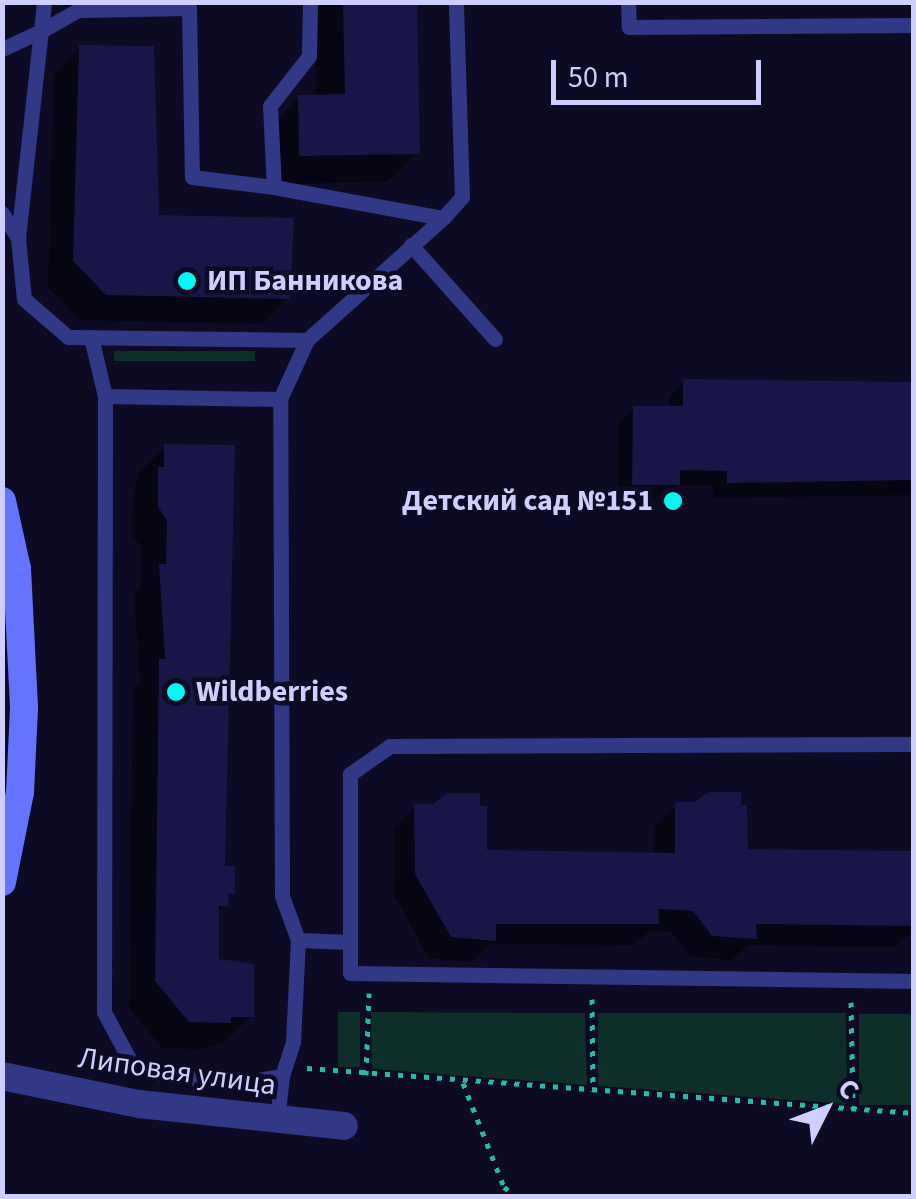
<!DOCTYPE html>
<meta charset="utf-8">
<style>
body{margin:0}
#map{position:relative;width:916px;height:1199px;overflow:hidden;background:#0c0b23;font-family:"Source Sans 3",sans-serif}
div>[style]{position:absolute}
.green>*{inset:0;background:#0e2e29;transform-origin:0 0}
.shadow>*{inset:0;background:#0007}
.building>*{inset:0;background:#191546}
.path>*{height:5px;margin-top:-2.5px;transform-origin:0;background:repeating-linear-gradient(90deg,#21bfa2 0 5px,transparent 0 13px)}
.service>*{height:15px;margin:-7.5px;padding:0 7.5px;transform-origin:7.5px;border-radius:7.5px;background:#313987}
.minor>*{height:28px;margin:-14px;padding:0 14px;transform-origin:14px;border-radius:14px;background:#313987}
.secondary>*{height:28px;margin:-14px;padding:0 14px;transform-origin:14px;border-radius:14px;background:#6574ff}
.dots>*{width:28px;height:28px;translate:-50% -50%;box-sizing:border-box;border:5px solid #0c0b23;border-radius:50%}
span{translate:-50% -50%;white-space:nowrap;text-align:center;line-height:1.15;-webkit-text-stroke:9px #0c0b23;paint-order:stroke}
.poi-label{font-size:30px;color:#ceceff;font-weight:700}
.left{translate:0 -50%;text-align:left}
.right{translate:-100% -50%;text-align:right}
.street-label{font-size:30px;color:#ceceff}
.frame{position:absolute;inset:0;border:5px solid #ceceff;pointer-events:none}
.north{position:absolute;left:776px;top:1059px;width:100px;height:100px;-webkit-text-stroke:8px #0c0b23;paint-order:stroke;rotate:48deg;font-size:28px;font-weight:700;line-height:40px;text-align:center;color:#ceceff}
.north::after{content:'';display:block;margin:auto;width:35px;height:45px;background:#ceceff;clip-path:polygon(50% 0,100% 100%,50% 72%,0 100%)}
.scale{position:absolute;left:551px;top:60px;width:210px;height:45px;box-sizing:border-box;border:5px solid #ceceff;border-top:0;padding-left:12px;font-size:30px;line-height:35px;white-space:nowrap;color:#ceceff;-webkit-text-stroke:8px #0c0b23;paint-order:stroke}
</style>
<div id="map">
<div class="green">
<div style="left:114px;top:351px;width:141px;height:10px"></div>
<div style="left:338px;top:1012px;width:22px;height:55px"></div>
<div style="clip-path:polygon(371px 1012px,585px 1013px,587px 1085px,372px 1069px)"></div>
<div style="clip-path:polygon(598px 1013px,846px 1013px,847px 1104px,598px 1086px)"></div>
<div style="left:859px;top:1014px;width:54px;height:91px"></div>
</div>
<div class="shadow">
<div style="clip-path:polygon(314px 2px,415px 2px,417px 153px,388px 182px,271px 184px,270px 127px,299px 97px,316px 97px)"></div>
<div style="clip-path:polygon(80px 47px,157px 218px,287px 298px,261px 324px,79px 320px,48px 288px,54px 74px)"></div>
<div style="clip-path:polygon(684px 382px,914px 384px,914px 495px,713px 498px,713px 485px,677px 485px,662px 500px,618px 499px,618px 424px,634px 408px,669px 408px,669px 397px)"></div>
<div style="clip-path:polygon(165px 447px,222px 868px,232px 893px,217px 914px,216px 961px,251px 1016px,225px 1042px,202px 1049px,162px 1048px,129px 1008px,133px 688px,140px 682px,134px 593px,141px 586px,141px 547px,132px 535px,133px 496px,139px 473px)"></div>
<div style="clip-path:polygon(676px 805px,745px 851px,914px 853px,914px 931px,893px 947px,748px 945px,732px 960px,690px 957px,671px 932px,649px 931px,634px 945px,489px 944px,472px 962px,429px 958px,394px 895px,393px 828px,415px 807px,485px 852px,654px 855px,654px 827px)"></div>
</div>
<div class="building">
<div style="clip-path:polygon(343px 2px,417px 2px,420px 154px,299px 156px,298px 95px,345px 94px)"></div>
<div style="clip-path:polygon(79px 45px,154px 46px,159px 215px,294px 218px,290px 299px,106px 295px,73px 261px)"></div>
<div style="clip-path:polygon(683px 379px,914px 382px,914px 480px,727px 483px,727px 471px,680px 470px,680px 485px,632px 485px,633px 406px,683px 406px)"></div>
<div style="clip-path:polygon(164px 444px,235px 445px,225px 866px,235px 866px,235px 894px,229px 894px,228px 906px,219px 906px,219px 959px,254px 964px,254px 1017px,231px 1017px,231px 1023px,189px 1022px,155px 981px,159px 659px,165px 659px,159px 564px,166px 564px,167px 520px,158px 507px,158px 467px,164px 467px)"></div>
<div style="clip-path:polygon(709px 792px,741px 792px,741px 805px,747px 805px,748px 849px,914px 851px,914px 926px,756px 924px,757px 939px,712px 936px,693px 911px,658px 909px,659px 924px,496px 924px,496px 941px,451px 937px,415px 874px,414px 804px,433px 804px,448px 793px,480px 793px,480px 806px,487px 806px,487px 850px,675px 853px,675px 802px,694px 802px)"></div>
</div>
<div class="path">
<div style="left:592px;top:999px;width:92px;rotate:89.4deg"></div>
<div style="left:851px;top:1002px;width:107px;rotate:88.9deg"></div>
<div style="left:307px;top:1068px;width:609px;rotate:4.24deg"></div>
<div style="left:366px;top:1075px;width:82px;rotate:-87.9deg"></div>
<div style="left:463px;top:1083px;width:112px;rotate:68.5deg"></div>
<div style="left:504px;top:1187px;width:15px;rotate:37deg"></div>
</div>
<div class="service">
<div style="left:310px;top:2px;width:54px;rotate:91.1deg"></div>
<div style="left:309px;top:56px;width:63px;rotate:128deg"></div>
<div style="left:270px;top:106px;width:81px;rotate:87.2deg"></div>
<div style="left:274px;top:187px;width:172px;rotate:10.4deg"></div>
<div style="left:443px;top:218px;width:28px;rotate:-48deg"></div>
<div style="left:462px;top:197px;width:195px;rotate:-91.8deg"></div>
<div style="left:628px;top:2px;width:25px;rotate:88deg"></div>
<div style="left:629px;top:27px;width:285px;rotate:-0.4deg"></div>
<div style="left:2px;top:49px;width:43px;rotate:-24.8deg"></div>
<div style="left:41px;top:31px;width:29px;rotate:-84deg"></div>
<div style="left:2px;top:213px;width:30px;rotate:57deg"></div>
<div style="left:18px;top:238px;width:61px;rotate:84.4deg"></div>
<div style="left:24px;top:299px;width:58px;rotate:40.8deg"></div>
<div style="left:68px;top:337px;width:239px;rotate:0.7deg"></div>
<div style="left:307px;top:340px;width:183px;rotate:-41.9deg"></div>
<div style="left:18px;top:238px;width:208px;rotate:-83.7deg"></div>
<div style="left:41px;top:31px;width:43px;rotate:-29.6deg"></div>
<div style="left:78px;top:10px;width:111px;rotate:-1deg"></div>
<div style="left:189px;top:8px;width:169px;rotate:89deg"></div>
<div style="left:192px;top:177px;width:83px;rotate:7deg"></div>
<div style="left:411px;top:245px;width:126px;rotate:48.2deg"></div>
<div style="left:91px;top:337px;width:61px;rotate:76.7deg"></div>
<div style="left:105px;top:396px;width:616px;rotate:90.09deg"></div>
<div style="left:104px;top:1012px;width:66px;rotate:61.9deg"></div>
<div style="left:135px;top:1070px;width:98px;rotate:8.2deg"></div>
<div style="left:232px;top:1084px;width:51px;rotate:-9.1deg"></div>
<div style="left:282px;top:1076px;width:36px;rotate:-72deg"></div>
<div style="left:293px;top:1042px;width:102px;rotate:-87.2deg"></div>
<div style="left:298px;top:940px;width:47px;rotate:-110deg"></div>
<div style="left:282px;top:896px;width:497px;rotate:-90.2deg"></div>
<div style="left:280px;top:399px;width:65px;rotate:-65.4deg"></div>
<div style="left:105px;top:396px;width:175px;rotate:1deg"></div>
<div style="left:914px;top:744px;width:524px;rotate:179.78deg"></div>
<div style="left:390px;top:746px;width:49px;rotate:145deg"></div>
<div style="left:350px;top:774px;width:199px;rotate:90deg"></div>
<div style="left:350px;top:973px;width:564px;rotate:0.81deg"></div>
<div style="left:298px;top:940px;width:52px;rotate:2.2deg"></div>
<div style="left:277px;top:1120px;width:44px;rotate:-83.5deg"></div>
</div>
<div class="minor">
<div style="left:2px;top:1076px;width:140px;rotate:11.6deg"></div>
<div style="left:139px;top:1104px;width:206px;rotate:6.1deg"></div>
</div>
<div class="secondary">
<div style="left:2px;top:501px;width:70px;rotate:77.6deg"></div>
<div style="left:17px;top:569px;width:139px;rotate:87.1deg"></div>
<div style="left:24px;top:708px;width:84px;rotate:92.7deg"></div>
<div style="left:20px;top:792px;width:92px;rotate:101.3deg"></div>
</div>
<div class="dots">
<div style="left:187px;top:281px;background:#00f9f3"></div>
<div style="left:673px;top:501px;background:#00f9f3"></div>
<div style="left:176px;top:692px;background:#00f9f3"></div>
</div>
<div class="poi-label">
<span class="left" style="left:207px;top:281px">ИП Банникова</span>
<span class="right" style="left:653px;top:501px">Детский сад №151</span>
<span class="left" style="left:196px;top:692px">Wildberries</span>
</div>
<div class="street-label">
<span style="left:177px;top:1072px;rotate:8deg">Липовая улица</span>
</div>
<div class="frame"></div>
<div class="north">С</div>
<div class="scale">50 m</div>
</div>
